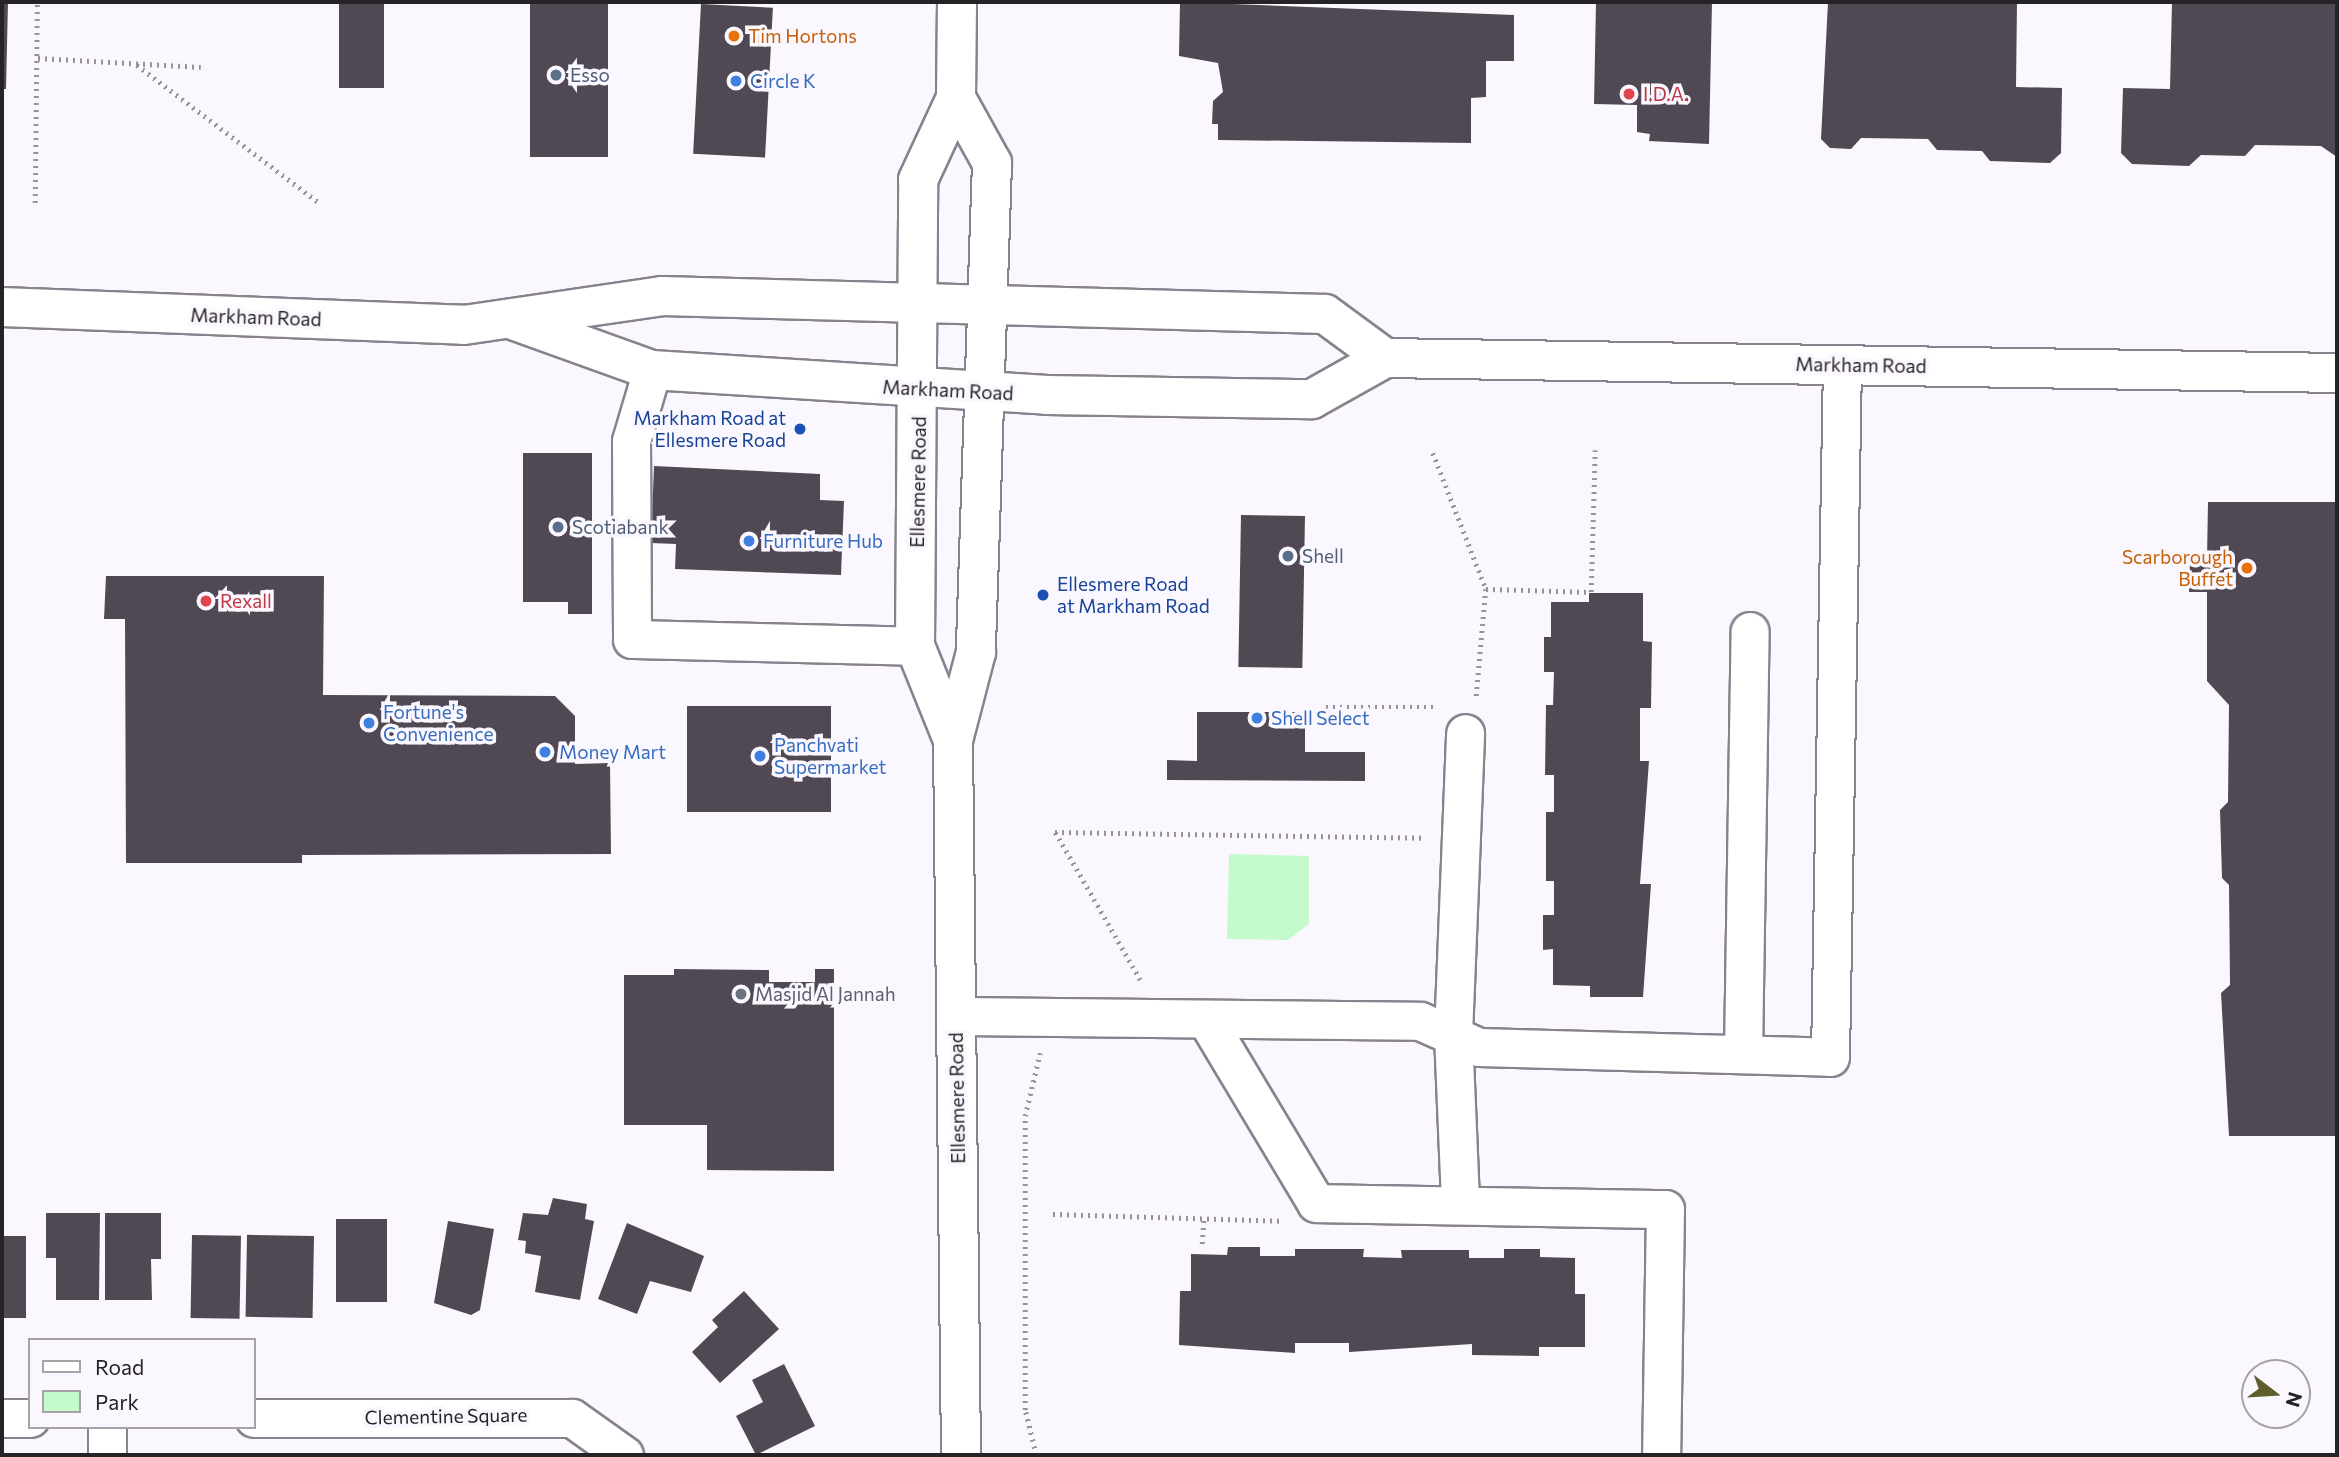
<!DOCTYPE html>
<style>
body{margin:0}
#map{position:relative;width:2339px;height:1457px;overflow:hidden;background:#fbf7fe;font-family:Commissioner,sans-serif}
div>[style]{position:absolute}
.green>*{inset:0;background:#c4facc}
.building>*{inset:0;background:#504953;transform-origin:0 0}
.path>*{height:4.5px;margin-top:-2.25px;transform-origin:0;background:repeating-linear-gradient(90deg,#979399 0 2px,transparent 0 7px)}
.roads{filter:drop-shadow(2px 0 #88828d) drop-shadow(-2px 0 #88828d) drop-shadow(0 2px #88828d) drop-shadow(0 -2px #88828d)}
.minor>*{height:37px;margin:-18.5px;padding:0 18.5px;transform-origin:18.5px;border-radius:18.5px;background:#fff}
.major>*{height:38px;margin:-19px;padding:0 19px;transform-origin:19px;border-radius:19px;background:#fff}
.dots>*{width:19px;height:19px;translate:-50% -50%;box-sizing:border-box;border:4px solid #fbf7fe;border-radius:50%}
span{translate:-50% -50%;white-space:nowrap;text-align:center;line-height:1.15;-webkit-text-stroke:7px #fbf7fe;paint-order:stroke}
.food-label{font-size:19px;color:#c56008}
.left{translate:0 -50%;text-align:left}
.right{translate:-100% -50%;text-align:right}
.service-label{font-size:19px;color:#4e5e75}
.shop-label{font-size:19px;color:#366cbe}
.health-label{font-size:19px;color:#be3a42}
.street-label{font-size:19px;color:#262328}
.transit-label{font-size:19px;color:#164399}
.worship-label{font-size:19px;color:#5b616d}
.frame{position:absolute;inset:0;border:4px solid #262328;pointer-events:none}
.legend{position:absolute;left:28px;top:1338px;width:228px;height:91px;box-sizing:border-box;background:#fbf7fe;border:2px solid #a6a2a8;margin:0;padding:9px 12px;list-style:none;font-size:21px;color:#262328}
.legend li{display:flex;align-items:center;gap:14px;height:35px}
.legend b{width:35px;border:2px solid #a6a2a8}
.north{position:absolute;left:2241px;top:1359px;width:70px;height:70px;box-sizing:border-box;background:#fbf7fe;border:2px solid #a6a2a8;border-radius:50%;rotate:107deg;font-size:19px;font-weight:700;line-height:28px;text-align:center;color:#262328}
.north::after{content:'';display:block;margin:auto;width:24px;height:32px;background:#5f5e2b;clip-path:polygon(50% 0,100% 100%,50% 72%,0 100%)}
</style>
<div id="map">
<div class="green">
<div style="clip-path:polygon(1229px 854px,1309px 856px,1309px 924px,1288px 940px,1227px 939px)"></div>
</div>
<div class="building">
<div style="clip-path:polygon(2px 2px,8px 2px,6px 89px,2px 89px)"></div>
<div style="left:339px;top:2px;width:45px;height:86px"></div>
<div style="left:530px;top:2px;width:78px;height:155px"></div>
<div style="clip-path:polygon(1180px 2px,1514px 15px,1514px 61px,1486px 61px,1486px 97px,1471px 98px,1471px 143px,1218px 140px,1218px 124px,1212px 124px,1213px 101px,1223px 92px,1218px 63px,1179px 56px)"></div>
<div style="clip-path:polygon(1596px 2px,1712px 2px,1709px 144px,1649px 141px,1650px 134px,1637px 132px,1637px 105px,1594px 104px)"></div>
<div style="clip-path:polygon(1828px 2px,2017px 2px,2016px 87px,2062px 88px,2061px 153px,2050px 163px,1990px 161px,1982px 151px,1937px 150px,1928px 139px,1861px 138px,1851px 149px,1830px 148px,1821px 139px)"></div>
<div style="clip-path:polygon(2172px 2px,2337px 2px,2337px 157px,2321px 146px,2255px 145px,2245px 156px,2201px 155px,2189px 166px,2132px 164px,2121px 153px,2123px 88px,2170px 89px)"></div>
<div style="left:701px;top:4px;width:72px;height:150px;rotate:3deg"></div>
<div style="clip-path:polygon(523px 453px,592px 453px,592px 614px,568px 614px,568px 602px,523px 602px)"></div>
<div style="clip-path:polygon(654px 466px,820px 474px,820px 500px,844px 501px,841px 575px,675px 569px,676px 544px,651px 543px)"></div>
<div style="clip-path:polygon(2208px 502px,2337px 502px,2337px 1136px,2229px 1136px,2221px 993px,2230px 985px,2229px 885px,2222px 878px,2220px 810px,2228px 802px,2229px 705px,2207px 681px,2207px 592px,2189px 592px,2190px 558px,2207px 559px)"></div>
<div style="left:1241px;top:515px;width:64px;height:152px;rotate:1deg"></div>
<div style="clip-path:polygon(106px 576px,324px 576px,323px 695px,555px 696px,575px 716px,575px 764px,610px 763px,611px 854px,302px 855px,302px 863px,126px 863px,125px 619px,104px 619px)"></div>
<div style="clip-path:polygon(1589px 593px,1643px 593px,1643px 641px,1652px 642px,1651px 708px,1640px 708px,1640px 761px,1649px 761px,1640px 884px,1651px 884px,1643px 997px,1590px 997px,1590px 986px,1553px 985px,1553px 949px,1543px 950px,1543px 915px,1554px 915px,1554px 881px,1546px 881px,1546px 812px,1554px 812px,1554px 775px,1545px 775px,1546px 705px,1553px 705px,1554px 672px,1544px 672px,1544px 637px,1551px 637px,1551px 602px,1589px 602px)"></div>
<div style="left:687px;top:706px;width:144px;height:106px"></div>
<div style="clip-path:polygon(1197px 712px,1305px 712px,1305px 752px,1365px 752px,1365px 781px,1167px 780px,1167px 760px,1197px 761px)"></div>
<div style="clip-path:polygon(674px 969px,769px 970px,769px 982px,815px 982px,815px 969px,834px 969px,834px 1171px,707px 1170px,707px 1125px,624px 1125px,624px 975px,674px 975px)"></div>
<div style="clip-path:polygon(553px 1198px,587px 1204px,585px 1219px,594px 1221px,580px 1300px,535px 1292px,541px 1256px,525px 1253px,526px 1241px,518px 1240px,523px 1213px,548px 1215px)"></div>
<div style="clip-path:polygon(46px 1213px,100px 1213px,99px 1300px,56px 1300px,56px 1258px,46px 1258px)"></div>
<div style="clip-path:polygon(105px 1213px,161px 1213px,161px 1259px,151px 1259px,152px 1300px,105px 1300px)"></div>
<div style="left:336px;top:1219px;width:51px;height:83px"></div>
<div style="clip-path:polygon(448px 1221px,494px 1229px,480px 1310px,471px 1315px,434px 1303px)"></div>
<div style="clip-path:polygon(627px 1223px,704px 1256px,691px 1292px,650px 1281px,637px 1314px,598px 1299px)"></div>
<div style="left:192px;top:1235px;width:49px;height:83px;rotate:1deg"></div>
<div style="left:2px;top:1236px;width:24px;height:82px"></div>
<div style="left:314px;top:1236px;width:82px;height:67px;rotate:91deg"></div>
<div style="clip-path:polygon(1228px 1247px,1260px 1247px,1260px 1256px,1295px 1256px,1295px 1249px,1364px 1249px,1363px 1257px,1402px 1258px,1401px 1250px,1469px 1250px,1469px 1258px,1504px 1258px,1504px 1249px,1540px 1249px,1540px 1257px,1575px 1258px,1575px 1294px,1585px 1294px,1585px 1347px,1539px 1347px,1539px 1356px,1472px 1355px,1472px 1344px,1349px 1352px,1349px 1343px,1295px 1343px,1295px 1353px,1179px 1345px,1180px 1291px,1191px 1291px,1191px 1254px,1227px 1255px)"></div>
<div style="clip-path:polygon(744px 1291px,779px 1329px,720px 1383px,692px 1352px,718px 1327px,712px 1320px)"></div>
<div style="clip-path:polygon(784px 1364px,815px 1426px,756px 1455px,736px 1416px,763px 1402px,752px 1380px)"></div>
</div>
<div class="path">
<div style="left:38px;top:58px;width:163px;rotate:3.2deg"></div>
<div style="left:137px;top:65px;width:231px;rotate:37.1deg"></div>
<div style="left:35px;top:203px;width:201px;rotate:-89.4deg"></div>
<div style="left:1433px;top:453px;width:146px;rotate:68.7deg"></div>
<div style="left:1486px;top:589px;width:111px;rotate:95.1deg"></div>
<div style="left:1486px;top:589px;width:105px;rotate:1.6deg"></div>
<div style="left:1591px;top:592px;width:142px;rotate:-88.4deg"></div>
<div style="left:1326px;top:707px;width:111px"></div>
<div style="left:1140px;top:980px;width:171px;rotate:-119.9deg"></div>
<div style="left:1055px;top:832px;width:369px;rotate:0.9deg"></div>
<div style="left:1053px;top:1214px;width:231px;rotate:1.7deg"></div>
<div style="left:1202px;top:1244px;width:26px;rotate:-86deg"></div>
<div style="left:1036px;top:1455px;width:46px;rotate:-103.7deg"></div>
<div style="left:1025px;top:1410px;width:294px;rotate:-90deg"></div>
<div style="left:1025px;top:1116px;width:65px;rotate:-76.6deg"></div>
</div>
<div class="roads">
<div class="minor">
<div style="left:652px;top:370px;width:74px;rotate:106.5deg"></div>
<div style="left:631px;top:441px;width:198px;rotate:89.7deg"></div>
<div style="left:632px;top:639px;width:283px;rotate:1.4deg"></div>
<div style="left:956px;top:1016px;width:464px;rotate:0.6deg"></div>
<div style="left:1420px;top:1021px;width:64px;rotate:23.8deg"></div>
<div style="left:1479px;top:1047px;width:351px;rotate:1.6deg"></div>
<div style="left:1830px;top:1057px;width:692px;rotate:-89.01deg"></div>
<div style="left:1206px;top:1019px;width:214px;rotate:59.1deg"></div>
<div style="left:1316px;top:1203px;width:349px;rotate:1deg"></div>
<div style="left:1665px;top:1209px;width:246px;rotate:90.9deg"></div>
<div style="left:1743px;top:1054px;width:423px;rotate:-89.1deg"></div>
<div style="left:1460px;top:1201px;width:166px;rotate:-92.4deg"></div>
<div style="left:1453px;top:1035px;width:302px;rotate:-87.7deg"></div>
<div style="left:2px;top:1418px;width:28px"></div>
<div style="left:254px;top:1418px;width:318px"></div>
<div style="left:572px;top:1418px;width:64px;rotate:35.4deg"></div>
<div style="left:107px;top:1455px;width:28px;rotate:-90deg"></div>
</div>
<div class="major">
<div style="left:956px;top:98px;width:74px;rotate:61deg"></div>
<div style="left:992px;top:163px;width:489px;rotate:91.9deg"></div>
<div style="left:976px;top:652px;width:91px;rotate:104.6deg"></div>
<div style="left:953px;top:740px;width:715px;rotate:89.36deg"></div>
<div style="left:2px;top:307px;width:462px;rotate:2.2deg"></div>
<div style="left:464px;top:325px;width:200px;rotate:-8.3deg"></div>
<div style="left:662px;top:296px;width:663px;rotate:1.56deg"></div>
<div style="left:1325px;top:314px;width:74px;rotate:36.3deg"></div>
<div style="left:510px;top:319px;width:151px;rotate:19.8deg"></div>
<div style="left:652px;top:370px;width:396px;rotate:3.6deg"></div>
<div style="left:1047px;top:395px;width:265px;rotate:0.9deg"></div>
<div style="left:1312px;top:399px;width:84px;rotate:-29.3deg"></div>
<div style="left:1385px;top:358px;width:952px;rotate:0.9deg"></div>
<div style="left:953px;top:740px;width:101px;rotate:-112deg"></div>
<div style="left:915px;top:646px;width:466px;rotate:-89.6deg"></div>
<div style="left:918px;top:180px;width:90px;rotate:-65.1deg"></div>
<div style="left:956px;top:98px;width:96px;rotate:-89.4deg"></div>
</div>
</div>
<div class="dots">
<div style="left:734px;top:36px;background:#e8710a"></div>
<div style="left:556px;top:75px;background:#5c6f8a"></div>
<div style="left:736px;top:81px;background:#3f7fe0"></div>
<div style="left:1629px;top:94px;background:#e0444e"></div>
<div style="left:800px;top:429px;background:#1a4fb4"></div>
<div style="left:558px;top:527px;background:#5c6f8a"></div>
<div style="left:749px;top:541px;background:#3f7fe0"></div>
<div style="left:1288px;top:556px;background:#5c6f8a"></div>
<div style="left:2247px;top:568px;background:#e8710a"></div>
<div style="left:1043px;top:595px;background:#1a4fb4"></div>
<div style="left:206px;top:601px;background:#e0444e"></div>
<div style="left:1257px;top:718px;background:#3f7fe0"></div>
<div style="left:369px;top:723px;background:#3f7fe0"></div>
<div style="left:545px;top:752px;background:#3f7fe0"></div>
<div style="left:760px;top:756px;background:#3f7fe0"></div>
<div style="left:741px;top:994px;background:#6b7280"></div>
</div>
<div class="food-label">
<span class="left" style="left:748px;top:36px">Tim Hortons</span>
<span class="right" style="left:2233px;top:568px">Scarborough<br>Buffet</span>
</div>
<div class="service-label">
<span class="left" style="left:570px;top:75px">Esso</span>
<span class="left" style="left:572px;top:527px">Scotiabank</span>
<span class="left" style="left:1302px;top:556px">Shell</span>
</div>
<div class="shop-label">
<span class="left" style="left:750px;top:81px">Circle K</span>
<span class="left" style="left:763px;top:541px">Furniture Hub</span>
<span class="left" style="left:383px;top:723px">Fortune's<br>Convenience</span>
<span class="left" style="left:1271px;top:718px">Shell Select</span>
<span class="left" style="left:774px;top:756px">Panchvati<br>Supermarket</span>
<span class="left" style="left:559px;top:752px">Money Mart</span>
</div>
<div class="health-label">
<span class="left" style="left:1643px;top:94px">I.D.A.</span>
<span class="left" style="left:220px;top:601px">Rexall</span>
</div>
<div class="street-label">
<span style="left:256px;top:317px;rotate:2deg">Markham Road</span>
<span style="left:1861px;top:365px;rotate:1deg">Markham Road</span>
<span style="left:948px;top:390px;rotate:3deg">Markham Road</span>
<span style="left:918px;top:482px;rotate:-89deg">Ellesmere Road</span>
<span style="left:957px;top:1098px;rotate:-91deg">Ellesmere Road</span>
<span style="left:446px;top:1416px;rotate:-1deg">Clementine Square</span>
</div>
<div class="transit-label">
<span class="right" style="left:786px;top:429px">Markham Road at<br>Ellesmere Road</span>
<span class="left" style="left:1057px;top:595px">Ellesmere Road<br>at Markham Road</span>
</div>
<div class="worship-label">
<span class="left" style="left:755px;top:994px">Masjid Al Jannah</span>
</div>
<div class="frame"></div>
<ul class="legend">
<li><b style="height:9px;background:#fff"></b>Road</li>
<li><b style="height:19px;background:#c4facc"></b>Park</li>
</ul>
<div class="north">N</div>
</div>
